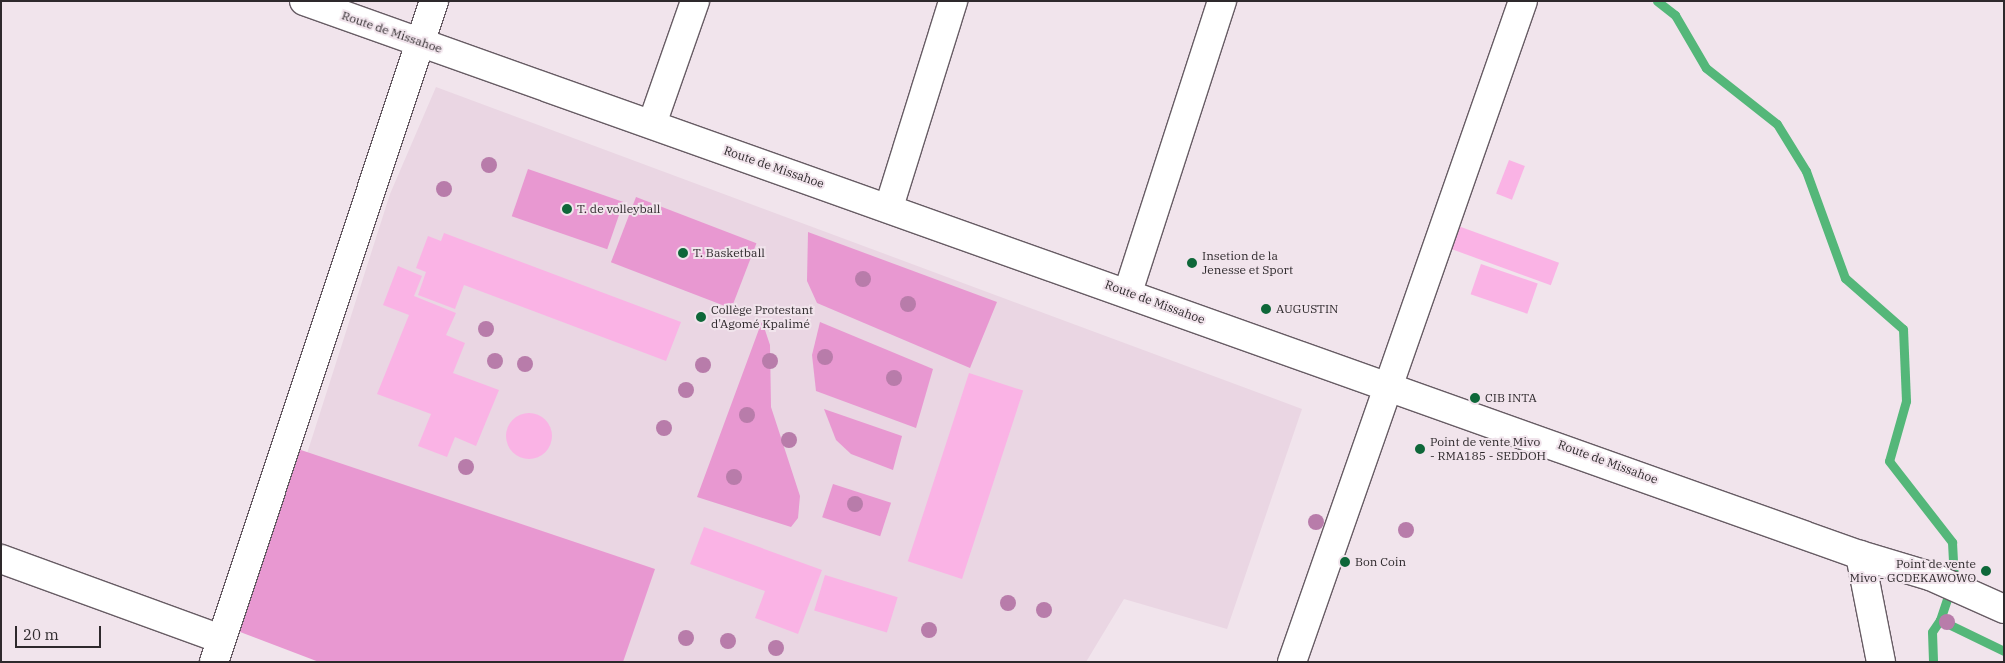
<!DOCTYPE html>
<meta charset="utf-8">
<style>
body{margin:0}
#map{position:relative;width:2005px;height:663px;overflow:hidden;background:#f1e4ec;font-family:"IBM Plex Serif",serif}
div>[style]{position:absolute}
.built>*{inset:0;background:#ead6e3}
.green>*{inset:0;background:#e898d1;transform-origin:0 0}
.stream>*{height:9px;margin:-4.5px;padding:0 4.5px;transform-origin:4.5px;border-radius:4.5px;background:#54b779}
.building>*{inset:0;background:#fab3e5;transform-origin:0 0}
.round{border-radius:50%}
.roads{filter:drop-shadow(1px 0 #675c64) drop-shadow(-1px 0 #675c64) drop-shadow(0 1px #675c64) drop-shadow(0 -1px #675c64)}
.minor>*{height:28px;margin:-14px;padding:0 14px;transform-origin:14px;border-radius:14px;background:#fff}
.major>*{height:28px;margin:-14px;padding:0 14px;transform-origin:14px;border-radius:14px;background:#fff}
.trees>*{width:16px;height:16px;margin:-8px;border-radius:50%;background:#b87caa}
.dots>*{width:14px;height:14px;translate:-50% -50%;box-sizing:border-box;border:2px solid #f1e4ec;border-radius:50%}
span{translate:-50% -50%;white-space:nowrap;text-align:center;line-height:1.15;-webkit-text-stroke:4px #f1e4ec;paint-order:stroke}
.street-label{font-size:12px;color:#2e292c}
.poi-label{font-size:12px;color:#2e292c}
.left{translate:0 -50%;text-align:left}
.right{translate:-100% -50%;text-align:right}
.frame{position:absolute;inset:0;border:2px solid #2e292c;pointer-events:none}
.scale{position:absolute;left:15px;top:626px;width:86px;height:22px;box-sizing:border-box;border:2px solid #2e292c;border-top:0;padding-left:6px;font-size:15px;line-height:18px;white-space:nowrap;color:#2e292c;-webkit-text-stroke:4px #f1e4ec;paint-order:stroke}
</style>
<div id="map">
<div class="built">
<div style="clip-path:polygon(436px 87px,1302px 409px,1227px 629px,1124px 599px,1086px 662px,322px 662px,249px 635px,390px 194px)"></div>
</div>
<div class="green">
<div style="left:528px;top:169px;width:101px;height:50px;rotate:19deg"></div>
<div style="left:636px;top:197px;width:129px;height:70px;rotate:21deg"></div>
<div style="clip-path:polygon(808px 232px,997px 302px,970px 368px,817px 303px,807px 281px)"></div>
<div style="clip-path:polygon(762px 321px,770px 345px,771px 407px,800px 496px,798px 518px,791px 527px,697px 497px)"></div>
<div style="clip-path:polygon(820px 322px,933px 369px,916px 428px,816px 391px,812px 355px)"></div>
<div style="clip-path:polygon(824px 409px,902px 436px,893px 470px,851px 454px,836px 440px)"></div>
<div style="clip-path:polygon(295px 448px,655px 569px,623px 662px,319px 662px,227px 627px)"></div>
<div style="left:833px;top:484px;width:61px;height:35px;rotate:18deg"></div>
</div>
<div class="stream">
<div style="left:1657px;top:1px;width:23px;rotate:38deg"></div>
<div style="left:1675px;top:15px;width:61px;rotate:59.7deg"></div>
<div style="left:1706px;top:68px;width:90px;rotate:38.3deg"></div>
<div style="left:1777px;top:124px;width:55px;rotate:58.3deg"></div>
<div style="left:1806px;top:171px;width:114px;rotate:70deg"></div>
<div style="left:1845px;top:278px;width:77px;rotate:41.3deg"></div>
<div style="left:1903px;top:329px;width:72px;rotate:87.6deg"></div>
<div style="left:1906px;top:401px;width:62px;rotate:105.8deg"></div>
<div style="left:1889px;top:461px;width:103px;rotate:52.1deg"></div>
<div style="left:1952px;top:542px;width:36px;rotate:87deg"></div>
<div style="left:1954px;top:578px;width:44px;rotate:108.4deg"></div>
<div style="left:1940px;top:620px;width:14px;rotate:124deg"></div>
<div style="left:1932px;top:632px;width:30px;rotate:88deg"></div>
<div style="left:1940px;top:620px;width:71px;rotate:25.8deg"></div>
</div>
<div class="building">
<div style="left:1509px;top:160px;width:17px;height:36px;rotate:21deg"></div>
<div style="left:1450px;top:223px;width:116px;height:24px;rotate:20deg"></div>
<div style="clip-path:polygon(444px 233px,681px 322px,666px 361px,464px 285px,455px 309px,418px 295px,426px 272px,416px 268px,428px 236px,441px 241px)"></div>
<div style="left:1481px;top:264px;width:60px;height:32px;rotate:19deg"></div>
<div style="clip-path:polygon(398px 266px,422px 276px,414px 296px,456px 313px,446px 335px,465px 343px,453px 373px,499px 390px,476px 446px,455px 437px,447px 457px,418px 446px,431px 414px,377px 394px,409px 315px,383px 305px)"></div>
<div style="left:969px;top:373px;width:57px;height:198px;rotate:18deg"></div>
<div class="round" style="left:506px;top:413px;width:46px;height:46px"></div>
<div style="clip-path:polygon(704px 527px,822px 570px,798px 634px,755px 618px,765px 591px,690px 564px)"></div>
<div style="left:825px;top:575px;width:76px;height:37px;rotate:17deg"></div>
</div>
<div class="roads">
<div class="minor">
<div style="left:652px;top:124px;width:130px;rotate:-70.7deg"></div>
<div style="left:889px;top:207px;width:216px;rotate:-72.7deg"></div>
<div style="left:1128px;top:292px;width:306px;rotate:-72.1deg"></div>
<div style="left:1860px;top:555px;width:109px;rotate:78.9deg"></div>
<div style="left:1px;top:559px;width:234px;rotate:20deg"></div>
<div style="left:214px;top:662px;width:697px;rotate:-71.59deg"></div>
<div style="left:1292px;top:662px;width:700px;rotate:-70.74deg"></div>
</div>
<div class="major">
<div style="left:304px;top:1px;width:1652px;rotate:19.6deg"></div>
<div style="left:1860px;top:555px;width:73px;rotate:16.7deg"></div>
<div style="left:1930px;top:576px;width:81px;rotate:24deg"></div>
</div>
</div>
<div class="trees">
<div style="left:489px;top:165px"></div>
<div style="left:444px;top:189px"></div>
<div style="left:863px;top:279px"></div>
<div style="left:908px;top:304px"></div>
<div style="left:486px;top:329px"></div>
<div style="left:825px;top:357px"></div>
<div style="left:495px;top:361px"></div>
<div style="left:770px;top:361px"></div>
<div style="left:525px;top:364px"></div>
<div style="left:703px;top:365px"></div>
<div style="left:894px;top:378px"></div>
<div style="left:686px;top:390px"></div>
<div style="left:747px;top:415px"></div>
<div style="left:664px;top:428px"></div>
<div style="left:789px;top:440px"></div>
<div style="left:466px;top:467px"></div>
<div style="left:734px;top:477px"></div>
<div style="left:855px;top:504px"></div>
<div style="left:1316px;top:522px"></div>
<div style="left:1406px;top:530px"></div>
<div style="left:1008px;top:603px"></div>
<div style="left:1044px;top:610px"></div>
<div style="left:1947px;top:622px"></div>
<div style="left:929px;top:630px"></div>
<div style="left:686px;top:638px"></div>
<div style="left:728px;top:641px"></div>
<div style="left:776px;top:648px"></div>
</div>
<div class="dots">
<div style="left:567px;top:209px;background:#0e6739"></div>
<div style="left:683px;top:253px;background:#0e6739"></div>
<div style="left:1192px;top:263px;background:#0e6739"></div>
<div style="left:1266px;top:309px;background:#0e6739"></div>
<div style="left:701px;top:317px;background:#0e6739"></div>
<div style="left:1475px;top:398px;background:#0e6739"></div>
<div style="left:1420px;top:449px;background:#0e6739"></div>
<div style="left:1345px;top:562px;background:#0e6739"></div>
<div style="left:1986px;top:571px;background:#0e6739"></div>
</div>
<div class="street-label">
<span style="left:392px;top:32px;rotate:19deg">Route de Missahoe</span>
<span style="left:774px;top:167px;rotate:19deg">Route de Missahoe</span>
<span style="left:1155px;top:302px;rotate:20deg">Route de Missahoe</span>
<span style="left:1608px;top:462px;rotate:20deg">Route de Missahoe</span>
</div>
<div class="poi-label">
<span class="left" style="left:577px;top:209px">T. de volleyball</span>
<span class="left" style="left:693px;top:253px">T. Basketball</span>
<span class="left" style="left:1202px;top:263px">Insetion de la<br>Jenesse et Sport</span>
<span class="left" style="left:1276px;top:309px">AUGUSTIN</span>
<span class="left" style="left:711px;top:317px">Collège Protestant<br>d'Agomé Kpalimé</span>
<span class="left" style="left:1485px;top:398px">CIB INTA</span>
<span class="left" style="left:1430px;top:449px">Point de vente Mivo<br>- RMA185 - SEDDOH</span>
<span class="left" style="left:1355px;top:562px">Bon Coin</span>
<span class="right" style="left:1976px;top:571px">Point de vente<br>Mivo - GCDEKAWOWO</span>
</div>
<div class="frame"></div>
<div class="scale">20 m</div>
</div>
